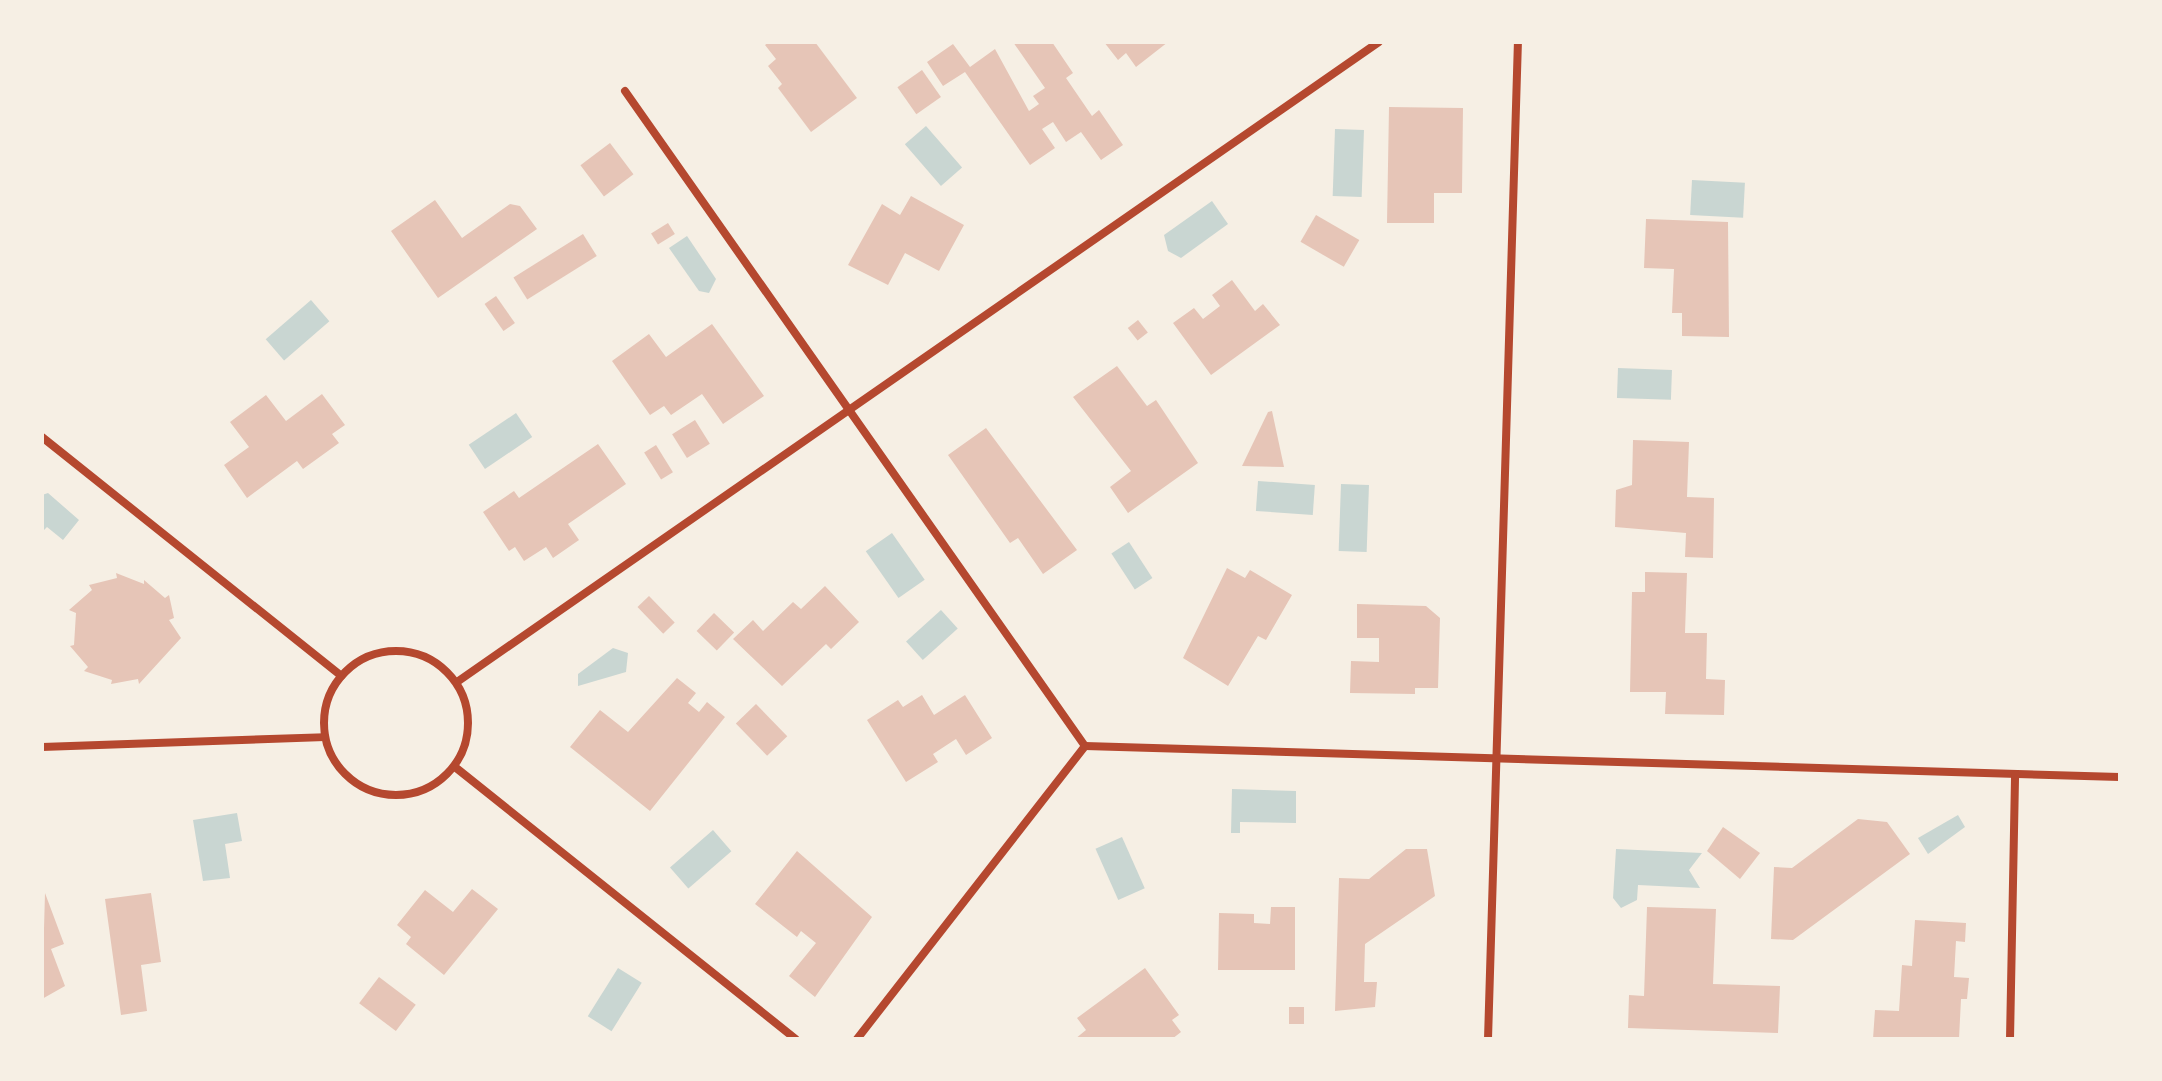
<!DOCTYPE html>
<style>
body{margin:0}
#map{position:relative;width:2162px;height:1081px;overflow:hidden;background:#f6efe4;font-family:Poppins,sans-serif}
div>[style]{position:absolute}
.water>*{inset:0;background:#c9d6d2;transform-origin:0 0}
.building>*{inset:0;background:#e6c5b7;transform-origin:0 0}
.minor>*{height:8px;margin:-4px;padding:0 4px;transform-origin:4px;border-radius:4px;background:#b5482f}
.minor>.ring{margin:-4px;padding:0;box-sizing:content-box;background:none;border:8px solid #b5482f;border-radius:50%}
span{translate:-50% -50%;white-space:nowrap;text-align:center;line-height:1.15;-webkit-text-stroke:6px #f6efe4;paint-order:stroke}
.frame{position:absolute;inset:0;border:44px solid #f6efe4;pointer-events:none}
</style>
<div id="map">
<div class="water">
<div style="left:926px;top:126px;width:55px;height:28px;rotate:49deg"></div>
<div style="left:1335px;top:129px;width:29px;height:67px;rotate:2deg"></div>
<div style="left:1692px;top:180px;width:53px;height:35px;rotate:3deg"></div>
<div style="clip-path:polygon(1212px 201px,1228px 224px,1181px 258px,1168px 251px,1164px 235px)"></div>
<div style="clip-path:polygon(687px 236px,716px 279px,709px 293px,699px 291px,669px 248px)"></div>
<div style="left:311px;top:300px;width:28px;height:60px;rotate:49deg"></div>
<div style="left:1618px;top:368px;width:54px;height:30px;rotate:2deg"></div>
<div style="left:516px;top:413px;width:29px;height:57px;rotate:56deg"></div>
<div style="left:1258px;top:481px;width:57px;height:30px;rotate:4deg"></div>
<div style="left:1341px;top:484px;width:28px;height:67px;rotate:2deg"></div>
<div style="clip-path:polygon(48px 493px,79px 520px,63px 540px,47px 527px,42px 532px,42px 495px)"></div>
<div style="left:892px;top:533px;width:57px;height:32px;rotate:55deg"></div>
<div style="left:1129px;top:542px;width:43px;height:21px;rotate:57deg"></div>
<div style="left:941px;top:610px;width:25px;height:47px;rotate:48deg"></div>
<div style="clip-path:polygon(613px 648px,628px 653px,626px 672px,578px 686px,578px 674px)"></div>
<div style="clip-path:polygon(1232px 789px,1296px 791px,1296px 823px,1240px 822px,1240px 833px,1231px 833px)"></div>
<div style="clip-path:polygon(237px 813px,242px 841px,225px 844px,230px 878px,203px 881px,193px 820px)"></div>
<div style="clip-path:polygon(1958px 815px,1965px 827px,1928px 854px,1918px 838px)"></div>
<div style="left:713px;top:830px;width:28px;height:57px;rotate:49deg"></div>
<div style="left:1122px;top:837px;width:56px;height:29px;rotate:66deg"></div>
<div style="clip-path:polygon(1616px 849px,1702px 853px,1689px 870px,1700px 888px,1638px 885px,1637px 900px,1621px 908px,1613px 898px)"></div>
<div style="left:618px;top:968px;width:28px;height:57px;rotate:32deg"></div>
</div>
<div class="building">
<div style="clip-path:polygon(769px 42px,815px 42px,857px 98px,811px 132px,778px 88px,782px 84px,768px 66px,776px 59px,765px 45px)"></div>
<div style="clip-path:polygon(1013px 42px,1052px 42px,1073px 73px,1066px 78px,1092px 116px,1099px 110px,1123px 145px,1101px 160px,1081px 132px,1066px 142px,1053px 122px,1042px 129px,1055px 148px,1030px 165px,965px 72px,943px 86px,927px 62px,953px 44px,970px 67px,995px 49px,1029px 111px,1039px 104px,1033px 96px,1045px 88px)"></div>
<div style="clip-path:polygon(1104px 42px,1168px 42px,1136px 67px,1126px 53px,1118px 60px)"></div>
<div style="left:922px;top:70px;width:33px;height:30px;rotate:55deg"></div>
<div style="clip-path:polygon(1389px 107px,1463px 108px,1462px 193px,1434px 193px,1434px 223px,1387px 223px)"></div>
<div style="left:610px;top:143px;width:39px;height:37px;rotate:53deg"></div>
<div style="clip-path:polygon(911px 196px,964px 225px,939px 271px,905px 253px,888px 285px,848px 265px,882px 204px,900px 215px)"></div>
<div style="clip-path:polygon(435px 200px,462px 238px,510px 204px,520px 206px,537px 229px,438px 298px,391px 231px)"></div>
<div style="left:1316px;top:215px;width:50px;height:31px;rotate:30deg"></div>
<div style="clip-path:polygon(1646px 219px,1728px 222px,1729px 337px,1682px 336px,1682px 313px,1672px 313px,1674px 269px,1644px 268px)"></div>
<div style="left:668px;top:223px;width:13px;height:20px;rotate:58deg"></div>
<div style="left:583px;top:234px;width:26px;height:82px;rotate:58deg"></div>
<div style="clip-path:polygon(1232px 280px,1255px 311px,1263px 304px,1280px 325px,1211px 375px,1173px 323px,1194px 308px,1203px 319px,1220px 306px,1212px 295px)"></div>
<div style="left:496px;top:296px;width:33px;height:14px;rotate:55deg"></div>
<div style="left:1138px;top:320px;width:16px;height:13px;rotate:52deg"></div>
<div style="clip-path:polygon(712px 324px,764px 396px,723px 424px,702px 394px,671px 415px,664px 406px,650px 415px,612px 361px,649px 334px,666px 357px)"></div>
<div style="clip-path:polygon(1117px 366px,1147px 406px,1156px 400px,1198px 463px,1128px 513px,1110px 487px,1131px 471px,1073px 397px)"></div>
<div style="clip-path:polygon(322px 394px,345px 425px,332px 434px,339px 443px,303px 469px,297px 461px,247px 498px,224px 465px,249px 447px,230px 422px,266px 395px,286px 421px)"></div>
<div style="clip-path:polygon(1272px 411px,1284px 467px,1242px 466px,1268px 412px)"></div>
<div style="left:695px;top:420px;width:28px;height:27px;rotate:58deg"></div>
<div style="clip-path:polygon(986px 428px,1077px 550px,1043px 574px,1018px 538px,1010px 543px,948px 455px)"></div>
<div style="clip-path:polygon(1633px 440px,1689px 442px,1687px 497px,1714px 498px,1713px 558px,1685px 557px,1686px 533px,1615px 527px,1616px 490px,1632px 485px)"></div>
<div style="clip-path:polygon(598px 444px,626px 484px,568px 524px,579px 540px,553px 558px,546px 547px,524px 561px,515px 547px,509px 551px,483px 512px,514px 491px,519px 498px)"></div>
<div style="left:656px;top:445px;width:32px;height:14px;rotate:58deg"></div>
<div style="clip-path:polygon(1227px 568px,1245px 578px,1250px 570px,1292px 595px,1266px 640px,1258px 636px,1228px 686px,1183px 658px)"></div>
<div style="clip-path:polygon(1645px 572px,1687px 573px,1685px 633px,1707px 633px,1706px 679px,1725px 680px,1724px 715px,1665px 714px,1666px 692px,1630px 692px,1632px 592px,1645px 592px)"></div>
<div style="clip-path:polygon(116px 573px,144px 584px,144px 580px,165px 598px,169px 595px,174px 618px,169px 620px,181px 638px,139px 684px,138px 679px,111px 684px,112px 680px,84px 671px,88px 667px,70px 646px,74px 645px,76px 613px,69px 610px,92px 590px,89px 585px,117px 578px)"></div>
<div style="clip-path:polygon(825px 586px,859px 622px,831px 649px,826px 644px,782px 686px,733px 639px,753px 620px,763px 631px,793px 602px,801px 609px)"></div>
<div style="left:649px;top:596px;width:37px;height:16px;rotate:46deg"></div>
<div style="clip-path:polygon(1357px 604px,1426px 606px,1440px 618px,1438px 688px,1415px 688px,1415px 694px,1350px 693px,1351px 661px,1379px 662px,1379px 638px,1357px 638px)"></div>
<div style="left:714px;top:613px;width:28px;height:25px;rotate:44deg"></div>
<div style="clip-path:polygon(677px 678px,696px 693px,688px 703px,699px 712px,707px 702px,725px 717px,650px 811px,570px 747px,600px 710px,628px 732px)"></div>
<div style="clip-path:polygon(922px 695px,934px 715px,965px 695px,992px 738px,966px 755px,956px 739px,933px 754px,938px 762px,906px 782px,867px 720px,898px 700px,903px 707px)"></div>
<div style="left:756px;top:704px;width:45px;height:28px;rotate:46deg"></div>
<div style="clip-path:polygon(1858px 819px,1887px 822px,1910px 854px,1793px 940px,1771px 939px,1774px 867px,1792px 868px)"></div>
<div style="clip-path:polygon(1723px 827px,1760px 853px,1740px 879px,1707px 851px)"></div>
<div style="clip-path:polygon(1406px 849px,1427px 849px,1435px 896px,1365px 944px,1364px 982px,1377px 982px,1375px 1007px,1335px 1011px,1339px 878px,1369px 879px)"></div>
<div style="clip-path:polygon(797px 851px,872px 917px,815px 997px,789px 976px,816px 943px,801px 931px,797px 937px,755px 904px)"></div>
<div style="clip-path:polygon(472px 889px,498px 909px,444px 975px,406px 944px,411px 937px,397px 925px,425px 890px,453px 912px)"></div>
<div style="clip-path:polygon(45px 893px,64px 944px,51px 949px,65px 986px,42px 999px)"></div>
<div style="clip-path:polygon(151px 893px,161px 962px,141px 965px,147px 1011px,121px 1015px,105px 899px)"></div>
<div style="clip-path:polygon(1271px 907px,1295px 907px,1295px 970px,1218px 970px,1219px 913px,1254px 914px,1254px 923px,1270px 924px)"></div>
<div style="clip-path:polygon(1647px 907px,1716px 909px,1713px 984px,1780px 986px,1778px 1033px,1628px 1028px,1629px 995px,1644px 996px)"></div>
<div style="clip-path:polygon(1915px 920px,1966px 923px,1965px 942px,1956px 941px,1954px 977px,1969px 978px,1967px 999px,1961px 999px,1959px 1039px,1873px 1039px,1875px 1010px,1899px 1011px,1902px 965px,1912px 966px)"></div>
<div style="clip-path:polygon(1145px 968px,1179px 1015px,1172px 1020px,1181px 1032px,1172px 1039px,1075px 1039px,1086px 1030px,1077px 1018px)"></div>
<div style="left:379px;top:977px;width:46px;height:33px;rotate:37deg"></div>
<div style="left:1289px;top:1007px;width:15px;height:17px"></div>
</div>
<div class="minor">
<div style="left:625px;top:91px;width:800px;rotate:54.92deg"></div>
<div style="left:1085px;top:746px;width:1035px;rotate:1.72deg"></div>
<div style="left:42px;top:437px;width:383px;rotate:38.6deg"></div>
<div class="ring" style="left:324px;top:651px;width:136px;height:136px"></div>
<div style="left:457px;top:682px;width:1122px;rotate:-34.77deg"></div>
<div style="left:42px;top:747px;width:283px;rotate:-2deg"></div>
<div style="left:455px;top:767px;width:436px;rotate:38.6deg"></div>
<div style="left:857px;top:1039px;width:371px;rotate:-52.1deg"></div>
<div style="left:1488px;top:1039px;width:997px;rotate:-88.28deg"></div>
<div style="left:2010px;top:1039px;width:264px;rotate:-88.9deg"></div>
</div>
<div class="frame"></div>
</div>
